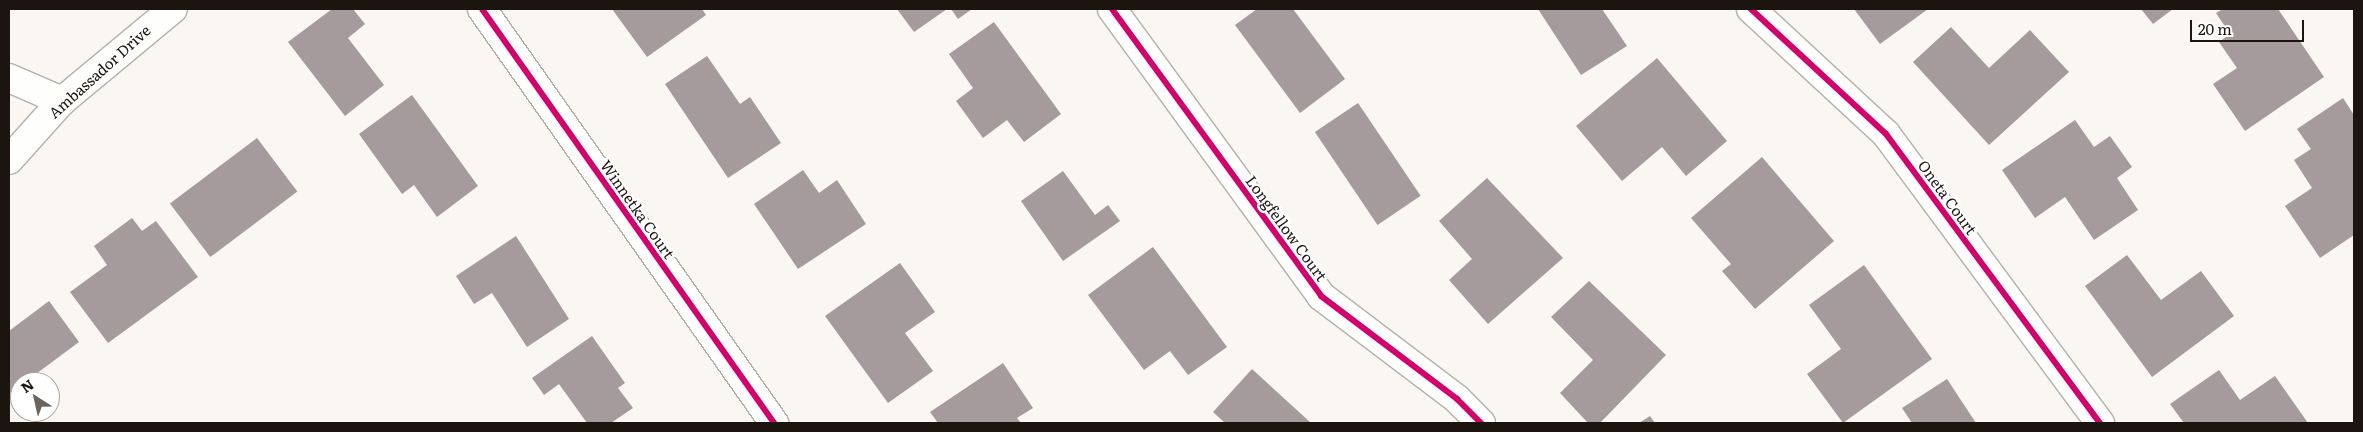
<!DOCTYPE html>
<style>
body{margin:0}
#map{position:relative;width:2363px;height:432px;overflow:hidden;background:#faf6f2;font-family:Literata,serif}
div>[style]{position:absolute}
.building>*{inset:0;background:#a59a9c;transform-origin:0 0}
.roads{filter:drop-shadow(1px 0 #b5b0aa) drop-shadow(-1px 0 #b5b0aa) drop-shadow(0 1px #b5b0aa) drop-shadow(0 -1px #b5b0aa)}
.minor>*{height:28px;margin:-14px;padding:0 14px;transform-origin:14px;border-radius:14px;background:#fefefd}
.cycleway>*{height:6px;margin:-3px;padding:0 3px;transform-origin:3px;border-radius:3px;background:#d6006c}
span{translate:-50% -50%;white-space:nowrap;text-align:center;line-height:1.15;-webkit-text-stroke:5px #fff;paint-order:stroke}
.street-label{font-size:15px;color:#1c140e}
.frame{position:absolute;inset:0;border:10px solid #1c140e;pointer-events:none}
.north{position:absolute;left:10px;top:372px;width:50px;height:50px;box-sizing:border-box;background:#fff;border:1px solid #a4a19f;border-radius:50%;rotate:325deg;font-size:14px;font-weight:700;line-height:20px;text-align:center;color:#1c140e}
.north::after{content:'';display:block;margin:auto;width:18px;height:22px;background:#6a635e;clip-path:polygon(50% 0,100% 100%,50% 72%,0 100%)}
.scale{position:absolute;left:2190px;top:20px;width:114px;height:22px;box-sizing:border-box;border:2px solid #1c140e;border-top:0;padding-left:6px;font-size:15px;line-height:18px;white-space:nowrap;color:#1c140e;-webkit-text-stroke:4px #fff;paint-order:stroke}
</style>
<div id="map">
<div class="building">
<div style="clip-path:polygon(332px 9px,353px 9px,365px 24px,348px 38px,384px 85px,345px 116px,288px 42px)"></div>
<div style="clip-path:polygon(612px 9px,702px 9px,706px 15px,647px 57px)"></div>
<div style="clip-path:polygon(897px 9px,947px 9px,914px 32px)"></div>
<div style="clip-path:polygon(951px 9px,972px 9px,958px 19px)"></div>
<div style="clip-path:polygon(1257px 9px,1293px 9px,1345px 79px,1300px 113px,1235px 25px)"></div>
<div style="clip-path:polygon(1538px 9px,1602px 9px,1627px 46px,1581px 75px)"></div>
<div style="clip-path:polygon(1854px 9px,1928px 9px,1880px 44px)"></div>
<div style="clip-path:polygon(2141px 9px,2173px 9px,2153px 24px)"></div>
<div style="clip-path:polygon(2223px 9px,2278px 9px,2324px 77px,2245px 131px,2213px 84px,2237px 68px,2219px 42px,2230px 34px,2216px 13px)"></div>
<div style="clip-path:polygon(994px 22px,1061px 114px,1024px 142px,1007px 120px,983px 138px,956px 101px,973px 88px,949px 54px)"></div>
<div style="clip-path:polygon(1951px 27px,1989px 68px,2030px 30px,2069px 72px,1989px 145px,1913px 62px)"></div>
<div style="clip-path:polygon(707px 56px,740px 104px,750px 97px,781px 143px,728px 178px,665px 84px)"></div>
<div style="clip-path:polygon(1657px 58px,1727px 141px,1686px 176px,1662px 147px,1622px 181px,1576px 126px)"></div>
<div style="clip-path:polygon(412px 95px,478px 186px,437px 217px,414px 185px,402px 194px,359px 134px)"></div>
<div style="clip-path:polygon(2343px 98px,2354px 115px,2354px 235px,2320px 258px,2285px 206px,2312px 188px,2294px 160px,2311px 149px,2297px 129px)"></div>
<div style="left:1358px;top:103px;width:112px;height:52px;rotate:56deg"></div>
<div style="clip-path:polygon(2075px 120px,2094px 147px,2110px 136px,2132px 167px,2117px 178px,2138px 210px,2094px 240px,2065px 197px,2035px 218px,2002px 170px)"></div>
<div style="left:257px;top:138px;width:67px;height:109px;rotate:53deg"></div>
<div style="clip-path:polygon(1762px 157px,1834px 241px,1755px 309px,1722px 271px,1731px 264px,1691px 218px)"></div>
<div style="clip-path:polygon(803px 170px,819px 193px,837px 180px,866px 224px,798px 269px,754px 204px)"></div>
<div style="clip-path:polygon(1063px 171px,1095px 215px,1108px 205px,1120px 221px,1063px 261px,1021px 201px)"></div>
<div style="clip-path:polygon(1487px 178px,1563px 258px,1488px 324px,1449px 280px,1472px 259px,1439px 221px)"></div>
<div style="clip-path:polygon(132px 218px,142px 231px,156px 221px,198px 277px,108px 343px,70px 292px,107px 265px,94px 246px)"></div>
<div style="clip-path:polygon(516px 236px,569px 319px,527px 347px,492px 293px,474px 304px,456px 276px)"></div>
<div style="clip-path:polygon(1153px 247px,1227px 347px,1188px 375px,1170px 351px,1144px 370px,1088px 295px)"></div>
<div style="clip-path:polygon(2127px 255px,2161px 300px,2201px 271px,2234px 316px,2152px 377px,2085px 286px)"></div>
<div style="clip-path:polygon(900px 263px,935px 312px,905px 333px,933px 371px,888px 403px,825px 316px)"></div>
<div style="clip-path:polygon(1864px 265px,1932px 359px,1843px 423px,1807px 374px,1841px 349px,1809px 305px)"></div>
<div style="clip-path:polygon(1589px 281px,1666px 355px,1600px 423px,1588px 423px,1560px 393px,1593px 360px,1551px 317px)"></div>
<div style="clip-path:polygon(49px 301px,79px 342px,9px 394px,9px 331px)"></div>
<div style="clip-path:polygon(592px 336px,625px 383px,618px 388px,633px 408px,611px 423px,587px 423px,559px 384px,544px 395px,532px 378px)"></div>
<div style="clip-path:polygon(1003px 363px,1033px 408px,1017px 418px,1021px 423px,938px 423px,930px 412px)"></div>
<div style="clip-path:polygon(1252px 369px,1311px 423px,1225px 423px,1213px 412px)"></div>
<div style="clip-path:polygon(2219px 370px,2240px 400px,2275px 376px,2308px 423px,2184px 423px,2170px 404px)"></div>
<div style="clip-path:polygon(1947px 379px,1976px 423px,1912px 423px,1902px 408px)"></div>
<div style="clip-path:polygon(1650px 416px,1655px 423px,1639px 423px)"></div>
</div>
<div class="roads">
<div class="minor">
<div style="left:482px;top:9px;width:507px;rotate:54.8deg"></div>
<div style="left:1112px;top:9px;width:355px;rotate:53.9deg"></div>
<div style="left:1321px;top:296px;width:171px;rotate:37.1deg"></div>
<div style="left:1457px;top:399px;width:34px;rotate:45deg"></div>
<div style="left:1751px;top:9px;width:184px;rotate:42.8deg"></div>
<div style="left:1886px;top:134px;width:360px;rotate:53.5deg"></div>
<div style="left:9px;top:78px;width:58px;rotate:23.5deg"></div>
<div style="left:9px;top:160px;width:79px;rotate:-48.1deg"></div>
<div style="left:62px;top:101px;width:144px;rotate:-39.7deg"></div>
</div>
</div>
<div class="cycleway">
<div style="left:482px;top:9px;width:507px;rotate:54.8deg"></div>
<div style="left:1112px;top:9px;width:355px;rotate:53.9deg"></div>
<div style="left:1321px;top:296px;width:171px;rotate:37.1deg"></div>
<div style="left:1457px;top:399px;width:34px;rotate:45deg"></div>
<div style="left:1751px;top:9px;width:184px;rotate:42.8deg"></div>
<div style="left:1886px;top:134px;width:360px;rotate:53.5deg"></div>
</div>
<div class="street-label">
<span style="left:99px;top:71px;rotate:-42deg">Ambassador Drive</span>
<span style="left:1948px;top:197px;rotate:54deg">Oneta Court</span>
<span style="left:638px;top:209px;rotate:55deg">Winnetka Court</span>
<span style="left:1287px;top:228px;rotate:54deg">Longfellow Court</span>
</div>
<div class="frame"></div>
<div class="north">N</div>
<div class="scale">20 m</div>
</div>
